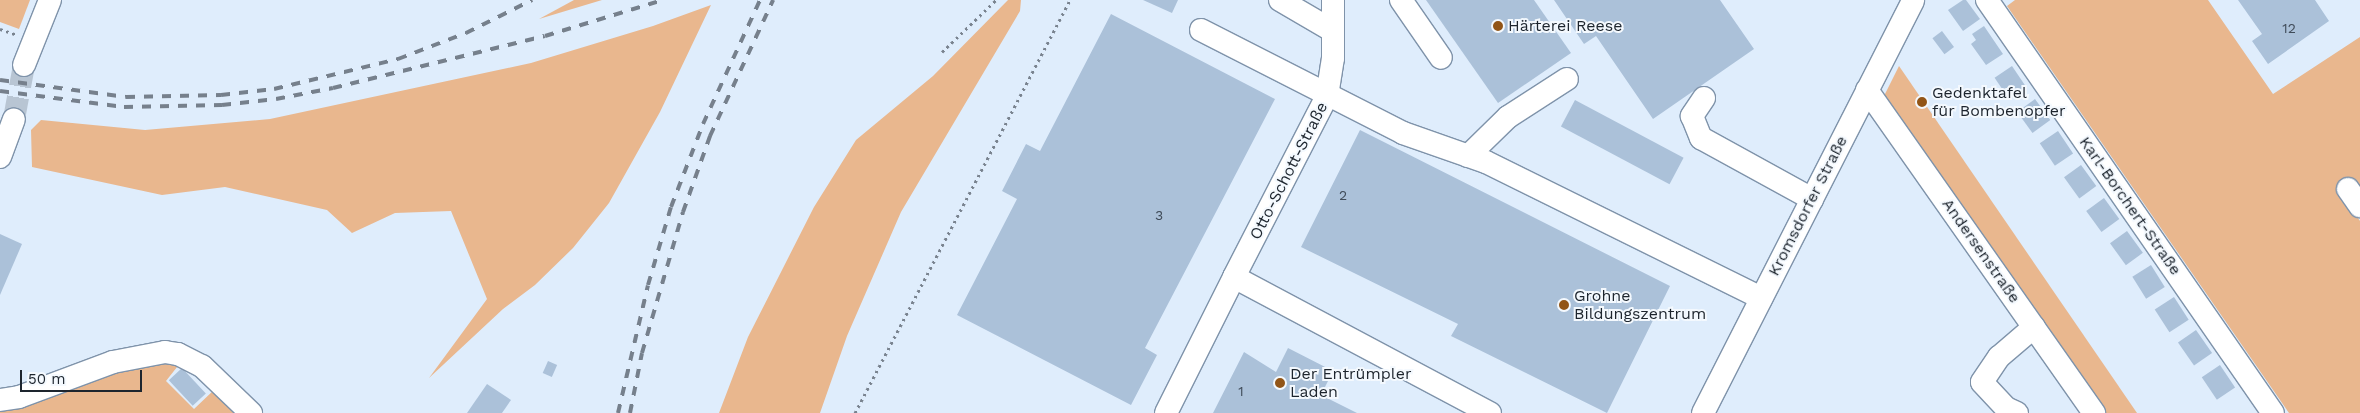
<!DOCTYPE html>
<meta charset="utf-8">
<style>
body{margin:0}
#map{position:relative;width:2360px;height:413px;overflow:hidden;background:#dfedfc;font-family:"Work Sans",sans-serif}
div>[style]{position:absolute}
.green>*{inset:0;background:#e9b78e}
.building>*{inset:0;background:#abc1d9;transform-origin:0 0}
.minor-tunnel>*{height:22px;margin-top:-11px;transform-origin:0;background:repeating-linear-gradient(90deg,#b8c5d3 0 22px,transparent 0 33px)}
.path>*{height:3px;margin-top:-1.5px;transform-origin:0;background:repeating-linear-gradient(90deg,#79838f 0 2.5px,transparent 0 6.5px)}
.roads{filter:drop-shadow(1px 0 #7f93aa) drop-shadow(-1px 0 #7f93aa) drop-shadow(0 1px #7f93aa) drop-shadow(0 -1px #7f93aa)}
.minor>*{height:22px;margin:-11px;padding:0 11px;transform-origin:11px;border-radius:11px;background:#fff}
.rail>*{height:4px;margin-top:-2px;transform-origin:0;background:repeating-linear-gradient(90deg,#76808c 0 9px,transparent 0 18px)}
.dots>*{width:14px;height:14px;translate:-50% -50%;box-sizing:border-box;border:2px solid #f4f9fe;border-radius:50%}
span{translate:-50% -50%;white-space:nowrap;text-align:center;line-height:1.15;-webkit-text-stroke:4px #f4f9fe;paint-order:stroke}
.number-label{font-size:14px;color:#404c59}
.number-label span{-webkit-text-stroke-width:0}
.poi-label{font-size:16px;color:#1d252e}
.left{translate:0 -50%;text-align:left}
.street-label{font-size:16px;color:#1d252e}
.scale{position:absolute;left:20px;top:370px;width:122px;height:22px;box-sizing:border-box;border:2px solid #1d252e;border-top:0;padding-left:6px;font-size:15px;line-height:18px;white-space:nowrap;color:#1d252e;-webkit-text-stroke:4px #f4f9fe;paint-order:stroke}
</style>
<div id="map">
<div class="green">
<div style="clip-path:polygon(0 0,30px 0,19px 29px,0 22px)"></div>
<div style="clip-path:polygon(574px 0,602px 0,539px 19px)"></div>
<div style="clip-path:polygon(1008px 0,1021px 0,1020px 11px,901px 212px,847px 336px,820px 413px,719px 413px,748px 337px,814px 207px,856px 140px,933px 76px)"></div>
<div style="clip-path:polygon(2015px 0,2208px 0,2273px 94px,2360px 37px,2360px 195px,2339px 189px,2360px 221px,2360px 413px,2289px 413px,2007px 6px)"></div>
<div style="clip-path:polygon(711px 5px,660px 112px,609px 203px,573px 248px,535px 285px,503px 309px,429px 378px,487px 299px,451px 211px,395px 213px,352px 233px,327px 210px,225px 187px,162px 195px,32px 167px,31px 130px,41px 120px,145px 130px,270px 119px,531px 63px,653px 26px)"></div>
<div style="clip-path:polygon(1899px 66px,2137px 413px,2094px 413px,1879px 106px)"></div>
<div style="clip-path:polygon(181px 362px,166px 381px,194px 409px,215px 389px,240px 413px,0 413px,0 408px,132px 364px)"></div>
</div>
<div class="building">
<div style="clip-path:polygon(1143px 0,1178px 0,1172px 13px)"></div>
<div style="clip-path:polygon(1426px 0,1534px 0,1571px 53px,1498px 103px)"></div>
<div style="clip-path:polygon(1554px 0,1720px 0,1754px 49px,1653px 119px,1596px 36px,1584px 44px)"></div>
<div style="clip-path:polygon(1963px 0,1966px 0,1980px 19px,1963px 31px,1948px 10px)"></div>
<div style="clip-path:polygon(2238px 0,2315px 0,2329px 21px,2268px 64px,2252px 41px,2262px 34px)"></div>
<div style="clip-path:polygon(1111px 14px,1275px 99px,1145px 348px,1157px 355px,1131px 405px,957px 315px,1017px 199px,1002px 191px,1026px 144px,1040px 151px)"></div>
<div style="clip-path:polygon(1984px 26px,2003px 54px,1986px 65px,1971px 44px,1976px 40px,1972px 34px)"></div>
<div style="left:1942px;top:31px;width:20px;height:12px;rotate:53deg"></div>
<div style="left:2012px;top:66px;width:25px;height:21px;rotate:56deg"></div>
<div style="left:2035px;top:99px;width:26px;height:22px;rotate:54deg"></div>
<div style="left:1575px;top:100px;width:123px;height:30px;rotate:28deg"></div>
<div style="clip-path:polygon(1360px 130px,1670px 286px,1607px 413px,1451px 336px,1458px 324px,1301px 247px)"></div>
<div style="left:2058px;top:131px;width:27px;height:22px;rotate:56deg"></div>
<div style="left:2081px;top:165px;width:26px;height:21px;rotate:54deg"></div>
<div style="left:2104px;top:198px;width:26px;height:22px;rotate:54deg"></div>
<div style="left:2127px;top:231px;width:27px;height:21px;rotate:54deg"></div>
<div style="clip-path:polygon(0 234px,22px 244px,0 295px)"></div>
<div style="left:2151px;top:265px;width:26px;height:22px;rotate:58deg"></div>
<div style="left:2174px;top:297px;width:27px;height:23px;rotate:57deg"></div>
<div style="left:2196px;top:330px;width:28px;height:22px;rotate:55deg"></div>
<div style="clip-path:polygon(1288px 348px,1333px 371px,1321px 395px,1357px 413px,1213px 413px,1244px 352px,1276px 372px)"></div>
<div style="left:548px;top:361px;width:10px;height:13px;rotate:24deg"></div>
<div style="left:2220px;top:365px;width:27px;height:22px;rotate:56deg"></div>
<div style="left:182px;top:368px;width:35px;height:18px;rotate:47deg"></div>
<div style="clip-path:polygon(487px 384px,511px 400px,502px 413px,467px 413px)"></div>
</div>
<div class="minor-tunnel">
<div style="left:14px;top:119px;width:55px;rotate:-79.5deg"></div>
</div>
<div class="path">
<div style="left:0;top:29px;width:18px;rotate:19deg"></div>
<div style="left:942px;top:52px;width:75px;rotate:-43.9deg"></div>
<div style="left:855px;top:413px;width:466px;rotate:-62.5deg"></div>
</div>
<div class="roads">
<div class="minor">
<div style="left:1280px;top:0;width:61px;rotate:30.3deg"></div>
<div style="left:1333px;top:0;width:58px;rotate:90deg"></div>
<div style="left:1333px;top:58px;width:38px;rotate:99deg"></div>
<div style="left:1327px;top:96px;width:203px;rotate:117.2deg"></div>
<div style="left:1234px;top:277px;width:290px;rotate:28deg"></div>
<div style="left:1401px;top:0;width:70px;rotate:55.4deg"></div>
<div style="left:1987px;top:0;width:502px;rotate:55.3deg"></div>
<div style="left:1201px;top:30px;width:227px;rotate:27deg"></div>
<div style="left:1403px;top:133px;width:88px;rotate:19.3deg"></div>
<div style="left:1486px;top:162px;width:307px;rotate:26.3deg"></div>
<div style="left:24px;top:65px;width:70px;rotate:-68.2deg"></div>
<div style="left:1867px;top:90px;width:395px;rotate:54.9deg"></div>
<div style="left:1704px;top:98px;width:22px;rotate:124deg"></div>
<div style="left:1692px;top:116px;width:24px;rotate:68deg"></div>
<div style="left:1701px;top:138px;width:127px;rotate:28.8deg"></div>
<div style="left:1468px;top:156px;width:56px;rotate:-44.3deg"></div>
<div style="left:1508px;top:117px;width:70px;rotate:-32.8deg"></div>
<div style="left:0;top:157px;width:40px;rotate:-69.8deg"></div>
<div style="left:2348px;top:189px;width:21px;rotate:55deg"></div>
<div style="left:0;top:400px;width:19px;rotate:-9deg"></div>
<div style="left:19px;top:397px;width:100px;rotate:-20.4deg"></div>
<div style="left:113px;top:362px;width:53px;rotate:-10.9deg"></div>
<div style="left:165px;top:352px;width:13px;rotate:9deg"></div>
<div style="left:178px;top:354px;width:27px;rotate:27deg"></div>
<div style="left:202px;top:366px;width:68px;rotate:43.8deg"></div>
<div style="left:1166px;top:413px;width:152px;rotate:-63.4deg"></div>
<div style="left:1703px;top:413px;width:463px;rotate:-63deg"></div>
<div style="left:2017px;top:413px;width:12px;rotate:-156deg"></div>
<div style="left:2006px;top:408px;width:35px;rotate:-133deg"></div>
<div style="left:1982px;top:382px;width:30px;rotate:-56deg"></div>
<div style="left:1999px;top:357px;width:46px;rotate:-40.6deg"></div>
</div>
</div>
<div class="rail">
<div style="left:0;top:80px;width:127px;rotate:7.7deg"></div>
<div style="left:126px;top:97px;width:95px;rotate:-1.2deg"></div>
<div style="left:221px;top:95px;width:53px;rotate:-6.5deg"></div>
<div style="left:274px;top:89px;width:128px;rotate:-13.6deg"></div>
<div style="left:398px;top:59px;width:73px;rotate:-20.9deg"></div>
<div style="left:466px;top:33px;width:74px;rotate:-26.6deg"></div>
<div style="left:0;top:91px;width:125px;rotate:7.4deg"></div>
<div style="left:124px;top:107px;width:98px;rotate:-1.2deg"></div>
<div style="left:222px;top:105px;width:54px;rotate:-6.3deg"></div>
<div style="left:276px;top:99px;width:58px;rotate:-10.9deg"></div>
<div style="left:333px;top:88px;width:218px;rotate:-13.8deg"></div>
<div style="left:545px;top:36px;width:123px;rotate:-17deg"></div>
<div style="left:618px;top:413px;width:131px;rotate:-76.8deg"></div>
<div style="left:648px;top:285px;width:81px;rotate:-73.6deg"></div>
<div style="left:671px;top:207px;width:89px;rotate:-68.9deg"></div>
<div style="left:703px;top:124px;width:136px;rotate:-65.3deg"></div>
<div style="left:630px;top:413px;width:61px;rotate:-78.7deg"></div>
<div style="left:642px;top:353px;width:147px;rotate:-73.8deg"></div>
<div style="left:683px;top:212px;width:81px;rotate:-70.4deg"></div>
<div style="left:710px;top:136px;width:150px;rotate:-65.1deg"></div>
</div>
<div class="dots">
<div style="left:1498px;top:26px;background:#925517"></div>
<div style="left:1922px;top:102px;background:#925517"></div>
<div style="left:1564px;top:305px;background:#925517"></div>
<div style="left:1280px;top:383px;background:#925517"></div>
</div>
<div class="number-label">
<span style="left:2289px;top:28px">12</span>
<span style="left:1343px;top:195px">2</span>
<span style="left:1159px;top:215px">3</span>
<span style="left:1241px;top:391px">1</span>
</div>
<div class="poi-label">
<span class="left" style="left:1508px;top:26px">Härterei Reese</span>
<span class="left" style="left:1932px;top:102px">Gedenktafel<br>für Bombenopfer</span>
<span class="left" style="left:1574px;top:305px">Grohne<br>Bildungszentrum</span>
<span class="left" style="left:1290px;top:383px">Der Entrümpler<br>Laden</span>
</div>
<div class="street-label">
<span style="left:1289px;top:171px;rotate:-63deg">Otto-Schott-Straße</span>
<span style="left:1808px;top:206px;rotate:-63deg">Kromsdorfer Straße</span>
<span style="left:2130px;top:206px;rotate:55deg">Karl-Borchert-Straße</span>
<span style="left:1981px;top:251px;rotate:55deg">Andersenstraße</span>
</div>
<div class="scale">50 m</div>
</div>
